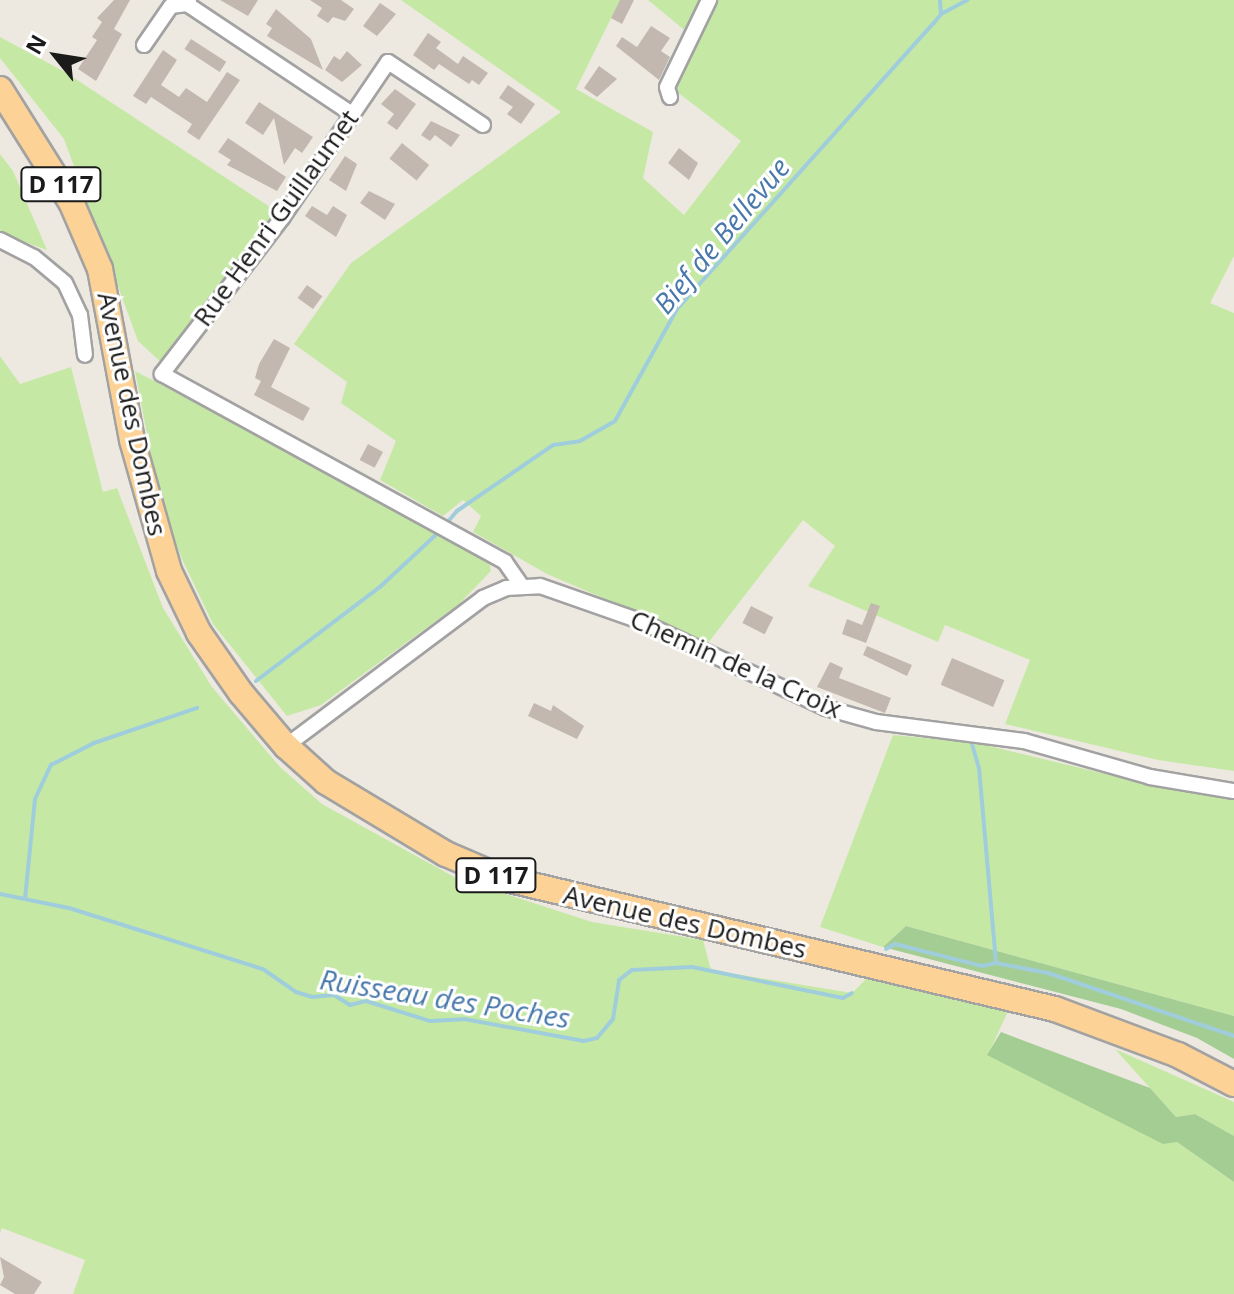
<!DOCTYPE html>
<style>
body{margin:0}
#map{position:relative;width:1234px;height:1294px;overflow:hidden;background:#ede9e0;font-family:"Open Sans",sans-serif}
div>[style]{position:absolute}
.grass>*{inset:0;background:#c5e9a5}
.forest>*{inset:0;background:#a4cd94}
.stream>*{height:4px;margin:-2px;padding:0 2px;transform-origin:2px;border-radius:2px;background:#a0cddc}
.building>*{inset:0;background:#c2b8b0;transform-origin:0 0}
.roads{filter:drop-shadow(2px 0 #a2a2a2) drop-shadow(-2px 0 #a2a2a2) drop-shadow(0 2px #a2a2a2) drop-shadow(0 -2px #a2a2a2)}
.minor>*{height:14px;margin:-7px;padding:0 7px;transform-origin:7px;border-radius:7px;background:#fff}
.primary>*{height:24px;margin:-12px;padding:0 12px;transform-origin:12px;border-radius:12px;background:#fcd296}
span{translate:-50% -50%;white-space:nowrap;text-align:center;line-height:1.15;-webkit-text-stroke:6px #fff;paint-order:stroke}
.shield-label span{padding:2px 6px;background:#fff;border:2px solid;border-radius:6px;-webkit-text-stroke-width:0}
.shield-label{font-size:24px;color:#1b1b1b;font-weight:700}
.street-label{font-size:26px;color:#1b1b1b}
.water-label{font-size:28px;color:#4878ab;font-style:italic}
.north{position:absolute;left:16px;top:16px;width:80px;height:80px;-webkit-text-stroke:6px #fff;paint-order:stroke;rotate:300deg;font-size:22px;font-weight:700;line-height:32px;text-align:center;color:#1b1b1b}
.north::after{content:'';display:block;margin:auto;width:28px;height:36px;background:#1b1b1b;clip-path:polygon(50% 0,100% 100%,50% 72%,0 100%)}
</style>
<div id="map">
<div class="grass">
<div style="clip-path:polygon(401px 0,620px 0,576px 89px,653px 132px,643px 178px,684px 215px,741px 141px,676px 91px,713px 0,1234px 0,1234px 256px,1210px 303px,1234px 313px,1234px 771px,1158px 760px,1005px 724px,1030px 660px,945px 625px,938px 642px,808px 586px,835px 546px,803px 520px,708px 643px,547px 574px,473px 532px,481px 516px,463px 500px,443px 516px,380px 480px,396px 441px,341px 403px,347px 382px,294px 344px,351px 263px,561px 112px)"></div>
<div style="clip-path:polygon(648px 0,702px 0,688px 33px)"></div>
<div style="clip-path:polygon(0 37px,65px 72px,279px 213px,163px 364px,138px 341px,64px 139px,0 58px)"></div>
<div style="clip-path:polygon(0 154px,13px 171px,47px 250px,0 233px)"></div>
<div style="clip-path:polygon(0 356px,20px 384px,71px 367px,103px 492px,117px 488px,163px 608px,212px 687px,280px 767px,322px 804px,456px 878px,592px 922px,703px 940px,711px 970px,852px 993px,867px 978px,1008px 1011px,988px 1055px,1177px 1142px,1234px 1182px,1234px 1294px,73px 1294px,85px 1260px,2px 1228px,0 1233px)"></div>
<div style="clip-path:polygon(135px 371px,461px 541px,489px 559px,491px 571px,459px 604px,321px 705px,287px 716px,213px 624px,181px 557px,158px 492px)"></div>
<div style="clip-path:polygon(893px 735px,977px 743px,1159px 787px,1234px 796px,1234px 1016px,906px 926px,883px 947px,820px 927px)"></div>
<div style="clip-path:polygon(1115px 1049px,1234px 1102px,1234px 1136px,1195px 1114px,1176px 1117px)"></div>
</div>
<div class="forest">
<div style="clip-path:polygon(906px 926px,1234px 1016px,1234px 1059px,1197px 1038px,1121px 1009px,883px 947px)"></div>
<div style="clip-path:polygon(1001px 1032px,1150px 1088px,1176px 1117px,1195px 1114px,1234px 1136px,1234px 1182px,1177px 1142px,1163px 1144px,987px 1055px)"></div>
</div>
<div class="stream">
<div style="left:941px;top:14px;width:30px;rotate:-28deg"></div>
<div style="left:446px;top:524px;width:17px;rotate:-50deg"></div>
<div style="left:457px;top:511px;width:116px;rotate:-34.5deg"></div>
<div style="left:553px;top:445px;width:27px;rotate:-8deg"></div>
<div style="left:580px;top:441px;width:40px;rotate:-29.7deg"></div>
<div style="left:615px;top:421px;width:128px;rotate:-61deg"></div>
<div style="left:677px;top:309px;width:383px;rotate:-48.1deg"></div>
<div style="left:933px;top:24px;width:13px;rotate:-51deg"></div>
<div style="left:941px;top:14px;width:14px;rotate:-94deg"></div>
<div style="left:256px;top:681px;width:156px;rotate:-37.2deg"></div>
<div style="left:380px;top:587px;width:82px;rotate:-43deg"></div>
<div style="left:972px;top:744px;width:25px;rotate:74deg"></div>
<div style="left:979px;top:768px;width:196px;rotate:85deg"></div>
<div style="left:0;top:894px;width:70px;rotate:11.5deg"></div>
<div style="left:69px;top:908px;width:203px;rotate:17.5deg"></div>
<div style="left:263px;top:969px;width:40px;rotate:34.9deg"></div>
<div style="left:296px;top:992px;width:17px;rotate:17deg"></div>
<div style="left:312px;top:997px;width:22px;rotate:-5deg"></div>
<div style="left:334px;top:995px;width:19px;rotate:32deg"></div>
<div style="left:350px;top:1005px;width:16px;rotate:-14deg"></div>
<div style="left:366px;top:1001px;width:67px;rotate:17.4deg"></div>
<div style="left:430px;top:1021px;width:34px;rotate:-3deg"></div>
<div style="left:464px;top:1019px;width:122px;rotate:10.4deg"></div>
<div style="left:584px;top:1041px;width:13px;rotate:-13deg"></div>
<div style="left:597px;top:1038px;width:25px;rotate:-50deg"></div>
<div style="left:613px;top:1019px;width:39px;rotate:-81deg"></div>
<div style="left:619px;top:980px;width:16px;rotate:-38deg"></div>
<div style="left:632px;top:970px;width:60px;rotate:-2.9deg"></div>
<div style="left:692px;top:967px;width:154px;rotate:11.6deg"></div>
<div style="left:843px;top:998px;width:10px;rotate:-29deg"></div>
<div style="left:25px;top:899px;width:100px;rotate:-84.3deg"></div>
<div style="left:35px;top:799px;width:38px;rotate:-65deg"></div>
<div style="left:51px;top:765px;width:48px;rotate:-27.1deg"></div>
<div style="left:94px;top:743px;width:109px;rotate:-18.8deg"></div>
<div style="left:886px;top:949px;width:10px;rotate:-29deg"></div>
<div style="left:895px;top:944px;width:90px;rotate:14.2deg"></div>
<div style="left:982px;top:966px;width:14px;rotate:-12deg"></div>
<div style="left:996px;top:963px;width:53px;rotate:10.9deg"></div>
<div style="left:1048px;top:973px;width:196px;rotate:18.7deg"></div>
</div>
<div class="building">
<div style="clip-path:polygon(114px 0,130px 0,114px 29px,122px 34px,96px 81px,78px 69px,97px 40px,92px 37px,102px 22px,97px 18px)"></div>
<div style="clip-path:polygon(220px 0,258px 0,248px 16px)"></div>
<div style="clip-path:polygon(310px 0,341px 0,354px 9px,345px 21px,333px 17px,328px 23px,317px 16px,322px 8px)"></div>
<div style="clip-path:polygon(620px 0,634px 0,622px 24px,611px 18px)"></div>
<div style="clip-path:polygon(380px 3px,396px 14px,377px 36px,363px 26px)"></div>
<div style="clip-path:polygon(276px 9px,311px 39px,323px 70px,267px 36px,272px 28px,266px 24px)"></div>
<div style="clip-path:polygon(651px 26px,670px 38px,661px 51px,670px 57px,659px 80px,616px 46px,622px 37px,637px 47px)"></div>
<div style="clip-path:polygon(428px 33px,441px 42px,436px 48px,458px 64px,463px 56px,488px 73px,479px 85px,472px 80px,469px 84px,439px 64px,434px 70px,413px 55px)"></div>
<div style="left:191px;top:39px;width:42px;height:12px;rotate:33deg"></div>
<div style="clip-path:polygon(163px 50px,177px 60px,161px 85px,179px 97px,186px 88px,207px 102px,227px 72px,240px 80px,199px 140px,187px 132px,192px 124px,151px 97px,146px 104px,133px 96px)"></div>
<div style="clip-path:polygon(347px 51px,362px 65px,342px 82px,325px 70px,334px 56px,340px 60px)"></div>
<div style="clip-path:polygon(599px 66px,617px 79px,597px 97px,584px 88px)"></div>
<div style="clip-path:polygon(508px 85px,535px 104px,521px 124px,507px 114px,513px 107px,499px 98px)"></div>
<div style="clip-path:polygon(395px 89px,416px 104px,397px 130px,387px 123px,394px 114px,381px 104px)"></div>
<div style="clip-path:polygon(259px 102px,313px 137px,302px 153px,295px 148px,284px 165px,274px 118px,263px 135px,245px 123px)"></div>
<div style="clip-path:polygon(431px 121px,460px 135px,451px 147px,435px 135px,430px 141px,421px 135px)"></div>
<div style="clip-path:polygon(228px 138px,286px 177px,277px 191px,227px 165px,231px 160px,218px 152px)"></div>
<div style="left:402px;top:143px;width:35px;height:20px;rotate:39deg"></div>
<div style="clip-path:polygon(679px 148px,698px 163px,689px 180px,668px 163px)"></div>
<div style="clip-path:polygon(345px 156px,357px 164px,346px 191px,329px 180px)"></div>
<div style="clip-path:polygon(369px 191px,395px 204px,385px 220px,360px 203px)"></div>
<div style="clip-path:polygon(312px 206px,327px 215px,333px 206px,347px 215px,336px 237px,305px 216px)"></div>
<div style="left:307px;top:285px;width:19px;height:16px;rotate:36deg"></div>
<div style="clip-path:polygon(274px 339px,290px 348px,271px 387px,310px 408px,303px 421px,254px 395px,261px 381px,255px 378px,259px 364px)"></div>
<div style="left:368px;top:444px;width:17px;height:18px;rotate:28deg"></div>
<div style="clip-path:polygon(871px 603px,880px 606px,866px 643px,842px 634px,847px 619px,862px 625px)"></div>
<div style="left:751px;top:606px;width:25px;height:19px;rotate:27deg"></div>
<div style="clip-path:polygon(867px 646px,912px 665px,907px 676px,863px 655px)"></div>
<div style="left:952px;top:658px;width:57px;height:29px;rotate:23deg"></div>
<div style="clip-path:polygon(830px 662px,843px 668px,839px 678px,891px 698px,885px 713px,817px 687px)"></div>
<div style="clip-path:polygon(534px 703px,551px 711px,553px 705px,584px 726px,577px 739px,528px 716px)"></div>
<div style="clip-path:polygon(0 1257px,42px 1282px,34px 1294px,15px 1294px,0 1285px,4px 1277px)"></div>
</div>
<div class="roads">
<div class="minor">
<div style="left:189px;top:0;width:4px;rotate:117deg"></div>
<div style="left:187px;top:4px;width:198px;rotate:33.7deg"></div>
<div style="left:144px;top:45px;width:47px;rotate:-55.3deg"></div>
<div style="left:171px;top:6px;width:16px;rotate:-7deg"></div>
<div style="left:670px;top:97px;width:10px;rotate:-107deg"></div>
<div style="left:667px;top:87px;width:97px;rotate:-64.2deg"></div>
<div style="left:483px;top:125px;width:114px;rotate:-146.4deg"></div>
<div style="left:388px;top:62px;width:189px;rotate:124.2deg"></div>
<div style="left:282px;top:218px;width:197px;rotate:127.6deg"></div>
<div style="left:162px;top:374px;width:391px;rotate:28.7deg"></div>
<div style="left:505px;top:562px;width:28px;rotate:55deg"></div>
<div style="left:0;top:240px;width:38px;rotate:27deg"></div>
<div style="left:34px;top:257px;width:40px;rotate:40deg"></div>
<div style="left:65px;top:283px;width:35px;rotate:65deg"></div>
<div style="left:80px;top:315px;width:40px;rotate:82.9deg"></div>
<div style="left:286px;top:746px;width:246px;rotate:-36.9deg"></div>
<div style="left:483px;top:598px;width:25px;rotate:-23deg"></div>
<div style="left:506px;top:588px;width:34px;rotate:-3deg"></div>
<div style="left:540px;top:586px;width:106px;rotate:19.3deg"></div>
<div style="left:640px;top:621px;width:205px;rotate:25.1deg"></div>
<div style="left:826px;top:708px;width:52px;rotate:15.6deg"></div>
<div style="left:876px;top:722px;width:149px;rotate:7.3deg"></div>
<div style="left:1024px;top:741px;width:131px;rotate:15.9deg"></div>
<div style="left:1150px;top:777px;width:85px;rotate:9.5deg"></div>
</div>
<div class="primary">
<div style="left:0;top:89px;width:136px;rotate:57.9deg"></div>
<div style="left:72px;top:204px;width:71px;rotate:66.7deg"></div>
<div style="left:100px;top:269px;width:174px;rotate:79.4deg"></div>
<div style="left:132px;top:440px;width:136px;rotate:74.2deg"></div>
<div style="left:169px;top:571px;width:69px;rotate:64.2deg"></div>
<div style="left:199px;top:633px;width:73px;rotate:55deg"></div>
<div style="left:241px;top:693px;width:70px;rotate:49.7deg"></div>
<div style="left:286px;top:746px;width:54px;rotate:42deg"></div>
<div style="left:326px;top:782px;width:140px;rotate:31deg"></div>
<div style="left:446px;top:854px;width:61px;rotate:23.2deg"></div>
<div style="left:502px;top:878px;width:568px;rotate:13.33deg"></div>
<div style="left:1055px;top:1009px;width:131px;rotate:20.5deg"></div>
<div style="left:1178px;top:1055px;width:63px;rotate:27.4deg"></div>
</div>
</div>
<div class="shield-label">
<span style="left:61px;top:184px">D 117</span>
<span style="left:496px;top:875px">D 117</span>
</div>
<div class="street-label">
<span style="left:276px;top:218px;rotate:-54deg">Rue Henri Guillaumet</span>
<span style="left:132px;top:414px;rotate:78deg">Avenue des Dombes</span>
<span style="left:736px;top:664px;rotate:24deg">Chemin de la Croix</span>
<span style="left:685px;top:922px;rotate:13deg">Avenue des Dombes</span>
</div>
<div class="water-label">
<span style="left:721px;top:235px;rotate:-50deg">Bief de Bellevue</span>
<span style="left:445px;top:998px;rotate:9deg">Ruisseau des Poches</span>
</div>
<div class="north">N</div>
</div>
